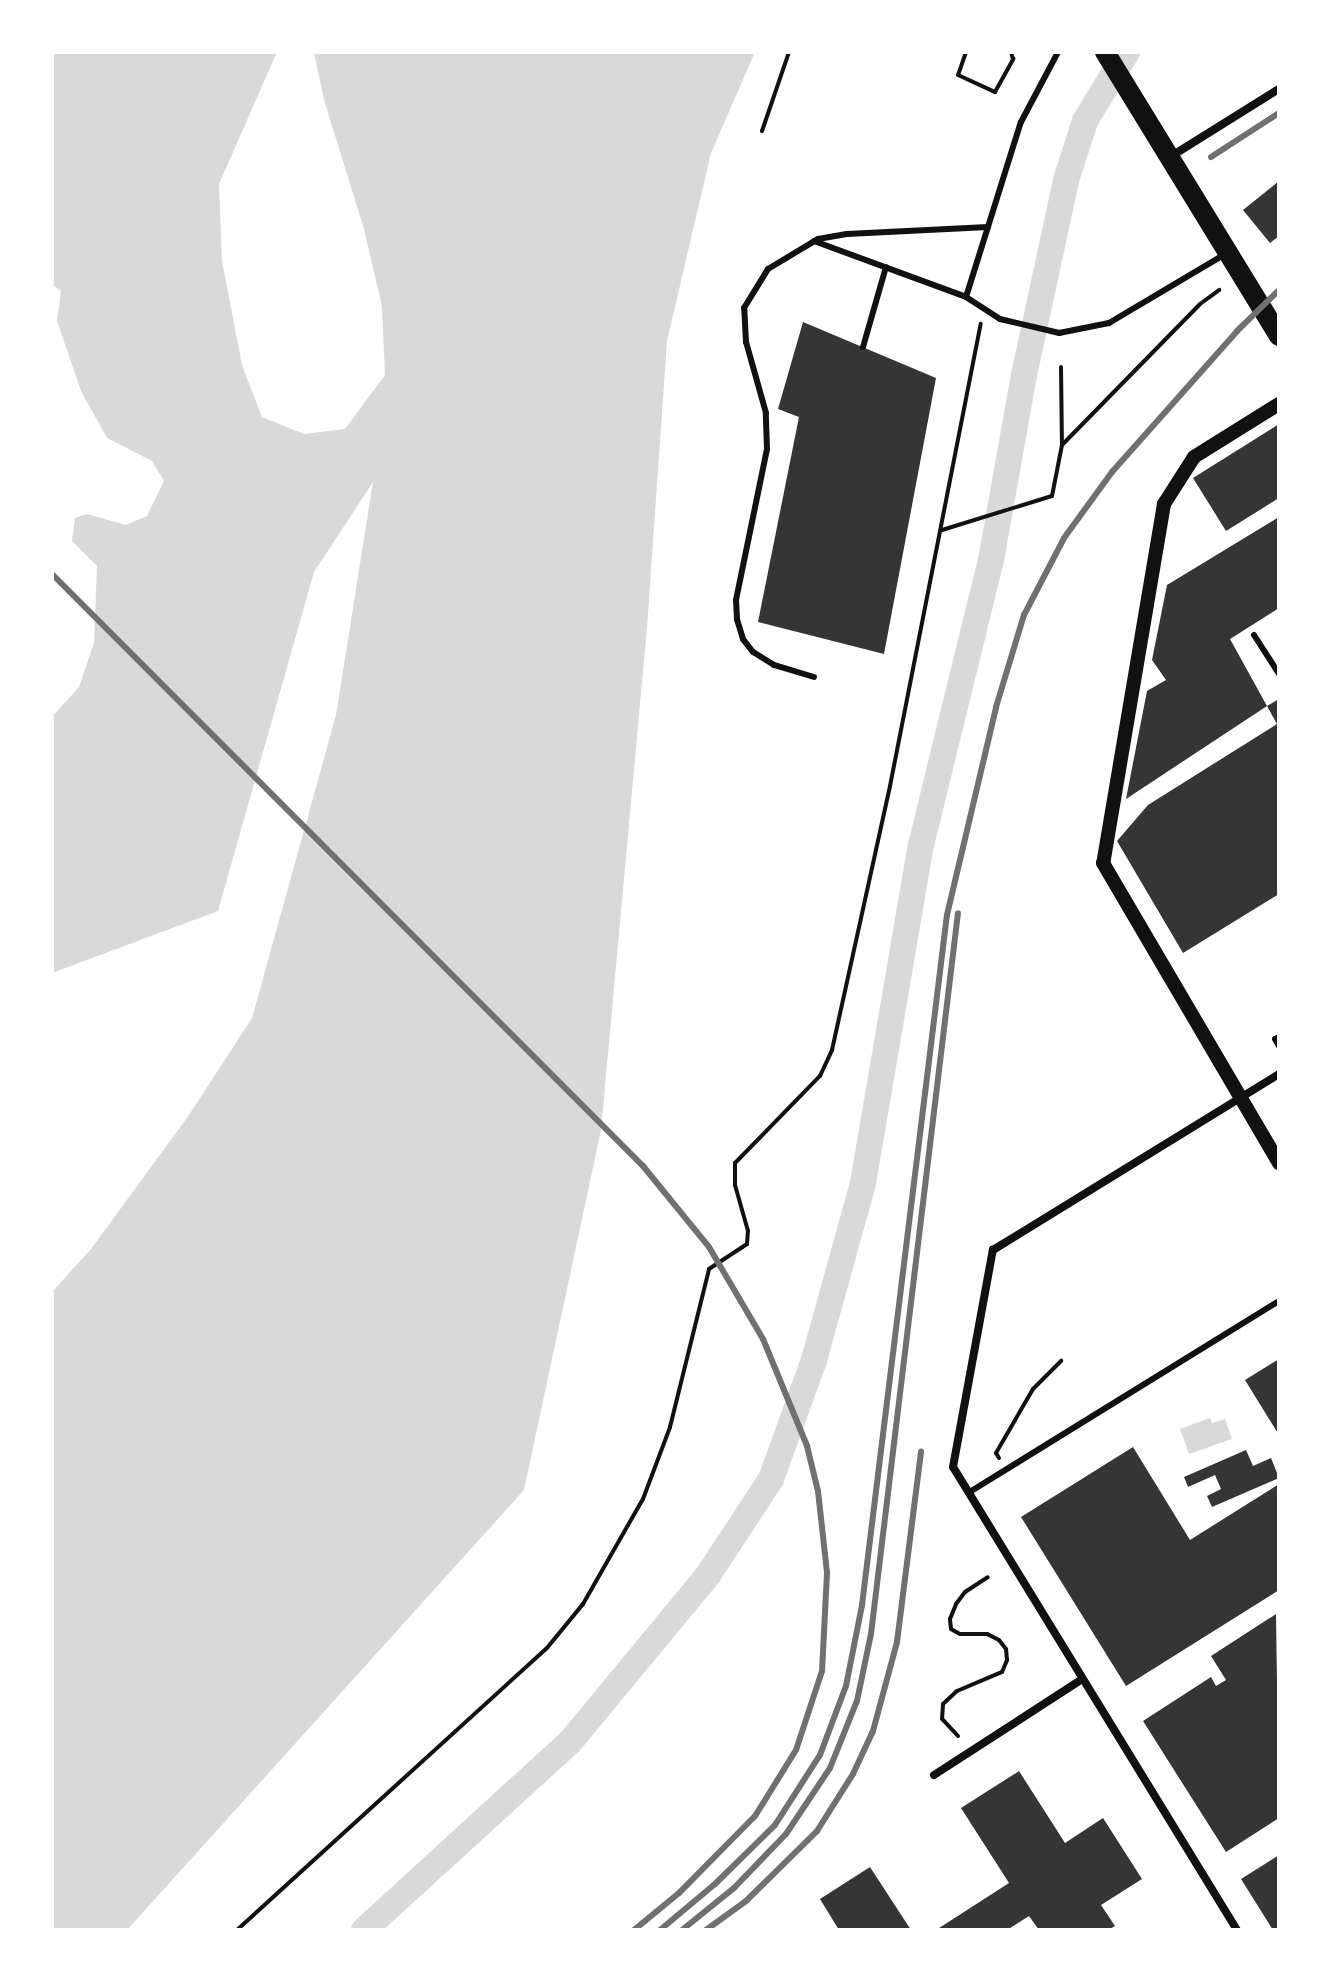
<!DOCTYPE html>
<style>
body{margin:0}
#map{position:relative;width:1331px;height:1982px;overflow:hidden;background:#fff;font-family:Mulish,sans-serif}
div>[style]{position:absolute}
.water>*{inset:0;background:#d9d9d9}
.canal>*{height:26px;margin:-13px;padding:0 13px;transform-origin:13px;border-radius:13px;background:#d9d9d9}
.building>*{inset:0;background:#353535}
.path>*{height:4px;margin:-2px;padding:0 2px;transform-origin:2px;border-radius:2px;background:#111}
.service>*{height:6px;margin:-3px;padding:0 3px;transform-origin:3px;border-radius:3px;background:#111}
.minor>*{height:8px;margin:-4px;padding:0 4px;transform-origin:4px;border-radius:4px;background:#111}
.tertiary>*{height:14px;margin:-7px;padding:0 7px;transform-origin:7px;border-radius:7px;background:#111}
.primary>*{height:20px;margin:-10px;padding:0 10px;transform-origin:10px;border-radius:10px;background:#111}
.rail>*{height:6px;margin:-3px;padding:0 3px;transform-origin:3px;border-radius:3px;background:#707070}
span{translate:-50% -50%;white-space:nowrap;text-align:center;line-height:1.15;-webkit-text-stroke:6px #fff;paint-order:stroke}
.frame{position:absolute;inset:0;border:54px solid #fff;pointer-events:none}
</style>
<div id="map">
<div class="water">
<div style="clip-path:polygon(52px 52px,277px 52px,219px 184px,222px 261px,242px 365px,262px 417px,304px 434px,345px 429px,385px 375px,382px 306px,364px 229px,324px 100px,314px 52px,755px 52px,711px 153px,667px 341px,647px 628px,601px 1130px,524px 1490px,127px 1930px,52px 1930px,52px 1292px,91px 1249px,189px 1115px,252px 1018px,336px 715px,373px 482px,314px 572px,218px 911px,52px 973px,52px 717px,79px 687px,94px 643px,97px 566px,72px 541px,75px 518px,87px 514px,126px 525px,147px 516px,164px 481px,152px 461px,107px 438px,81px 391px,57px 321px,61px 291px,52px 284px)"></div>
<div style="clip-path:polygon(1210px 1418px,1212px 1423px,1225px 1419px,1232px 1439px,1189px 1454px,1180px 1429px)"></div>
</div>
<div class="canal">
<div style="left:364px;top:1930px;width:279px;rotate:-42.4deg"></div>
<div style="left:570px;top:1742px;width:217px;rotate:-50.4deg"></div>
<div style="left:708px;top:1575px;width:115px;rotate:-56.7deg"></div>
<div style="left:771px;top:1479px;width:127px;rotate:-70.1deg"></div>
<div style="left:814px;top:1360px;width:184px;rotate:-74.5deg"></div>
<div style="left:863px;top:1183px;width:343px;rotate:-80.3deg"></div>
<div style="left:921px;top:845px;width:293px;rotate:-76.2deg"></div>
<div style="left:991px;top:560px;width:188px;rotate:-79.9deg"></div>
<div style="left:1024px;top:375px;width:199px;rotate:-77.8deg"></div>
<div style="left:1066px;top:180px;width:62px;rotate:-72.1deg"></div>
<div style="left:1085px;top:121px;width:81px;rotate:-58.7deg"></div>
</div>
<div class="building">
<div style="clip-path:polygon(1279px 181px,1279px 236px,1270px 243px,1243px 210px)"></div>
<div style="clip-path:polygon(803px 322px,936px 378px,884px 654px,758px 622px,799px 417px,778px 409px)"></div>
<div style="clip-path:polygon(1279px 424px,1279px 498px,1226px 531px,1193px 478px)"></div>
<div style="clip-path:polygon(1279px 517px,1279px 608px,1230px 639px,1267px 706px,1279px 699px,1279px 894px,1183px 953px,1117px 841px,1148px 805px,1277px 724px,1267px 706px,1126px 799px,1147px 691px,1166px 680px,1152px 660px,1167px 585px)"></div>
<div style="clip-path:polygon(1279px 1359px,1279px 1435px,1245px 1380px)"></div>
<div style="clip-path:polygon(1133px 1447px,1190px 1540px,1279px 1484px,1279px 1590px,1126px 1686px,1021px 1517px)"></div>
<div style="clip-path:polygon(1246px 1450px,1253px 1466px,1271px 1458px,1279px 1478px,1212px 1507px,1207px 1496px,1221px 1489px,1215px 1475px,1188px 1487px,1184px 1477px)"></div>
<div style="clip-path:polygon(1276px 1614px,1279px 1818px,1226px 1852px,1143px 1721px,1211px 1677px,1216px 1686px,1226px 1680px,1211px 1656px)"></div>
<div style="clip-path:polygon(1019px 1771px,1065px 1843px,1103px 1818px,1142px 1879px,1101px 1905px,1115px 1926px,1108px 1930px,1039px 1930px,1029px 1916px,1007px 1930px,936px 1930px,1009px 1883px,961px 1808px)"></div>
<div style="clip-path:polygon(1279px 1855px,1279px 1930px,1273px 1930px,1241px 1879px)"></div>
<div style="clip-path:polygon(870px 1867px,911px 1930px,839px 1930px,820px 1899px)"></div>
</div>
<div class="path">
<div style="left:966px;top:52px;width:24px;rotate:109deg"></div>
<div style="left:958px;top:75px;width:41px;rotate:24.7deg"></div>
<div style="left:995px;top:92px;width:38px;rotate:-61deg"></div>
<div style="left:1013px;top:59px;width:7px;rotate:-106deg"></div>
<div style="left:762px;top:131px;width:83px;rotate:-71.1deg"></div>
<div style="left:1061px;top:367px;width:77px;rotate:89.3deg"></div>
<div style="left:942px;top:530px;width:115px;rotate:-17.2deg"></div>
<div style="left:1052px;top:496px;width:52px;rotate:-78.9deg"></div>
<div style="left:1062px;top:445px;width:197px;rotate:-45.6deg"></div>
<div style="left:1200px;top:304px;width:24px;rotate:-36deg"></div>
<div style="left:999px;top:1458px;width:6px;rotate:-121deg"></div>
<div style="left:996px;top:1453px;width:74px;rotate:-60deg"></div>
<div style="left:1033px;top:1389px;width:40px;rotate:-45deg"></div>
<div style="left:958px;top:1736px;width:23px;rotate:-133deg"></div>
<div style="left:942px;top:1719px;width:15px;rotate:-86deg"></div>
<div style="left:943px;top:1704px;width:19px;rotate:-43deg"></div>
<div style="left:957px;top:1691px;width:49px;rotate:-22.9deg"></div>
<div style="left:1002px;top:1672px;width:13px;rotate:-67deg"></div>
<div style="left:1007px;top:1660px;width:11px;rotate:-95deg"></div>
<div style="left:1006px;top:1649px;width:11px;rotate:-128deg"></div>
<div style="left:999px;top:1640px;width:13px;rotate:-153deg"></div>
<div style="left:987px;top:1634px;width:27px;rotate:180deg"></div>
<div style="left:960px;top:1634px;width:10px;rotate:-151deg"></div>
<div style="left:951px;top:1629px;width:10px;rotate:-96deg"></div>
<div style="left:950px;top:1619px;width:16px;rotate:-68deg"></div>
<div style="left:956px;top:1604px;width:15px;rotate:-53deg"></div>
<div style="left:965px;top:1592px;width:27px;rotate:-33deg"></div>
<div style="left:237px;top:1930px;width:419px;rotate:-42.3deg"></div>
<div style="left:547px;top:1648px;width:57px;rotate:-50.7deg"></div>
<div style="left:583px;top:1604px;width:121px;rotate:-60.3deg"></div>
<div style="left:643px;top:1499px;width:77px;rotate:-69.4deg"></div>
<div style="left:670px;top:1427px;width:163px;rotate:-76.1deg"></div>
<div style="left:709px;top:1269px;width:45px;rotate:-33.3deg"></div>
<div style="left:747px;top:1244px;width:13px;rotate:-86deg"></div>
<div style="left:748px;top:1231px;width:48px;rotate:-105.8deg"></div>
<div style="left:735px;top:1185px;width:22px;rotate:-90deg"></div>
<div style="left:735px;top:1163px;width:122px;rotate:-45.7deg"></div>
<div style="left:820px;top:1076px;width:29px;rotate:-65deg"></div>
<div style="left:832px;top:1050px;width:270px;rotate:-77.6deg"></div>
<div style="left:890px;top:786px;width:471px;rotate:-78.9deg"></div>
</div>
<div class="service">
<div style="left:814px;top:241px;width:162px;rotate:20.2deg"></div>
<div style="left:966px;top:297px;width:40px;rotate:32.9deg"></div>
<div style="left:1000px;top:319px;width:61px;rotate:13.3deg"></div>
<div style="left:1059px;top:333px;width:51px;rotate:-11.3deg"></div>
<div style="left:1109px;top:323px;width:135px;rotate:-30.7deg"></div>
<div style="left:966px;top:297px;width:183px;rotate:-72.6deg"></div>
<div style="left:1021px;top:122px;width:79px;rotate:-62.1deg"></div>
<div style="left:863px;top:347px;width:83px;rotate:-74deg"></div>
<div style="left:1254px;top:635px;width:46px;rotate:57.3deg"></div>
<div style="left:814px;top:677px;width:42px;rotate:-163.3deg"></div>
<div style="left:774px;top:665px;width:25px;rotate:-148deg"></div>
<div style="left:753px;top:652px;width:16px;rotate:-128deg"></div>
<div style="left:743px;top:639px;width:21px;rotate:-107deg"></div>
<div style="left:737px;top:619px;width:19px;rotate:-93deg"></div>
<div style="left:736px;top:600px;width:154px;rotate:-78.4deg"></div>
<div style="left:767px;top:449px;width:36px;rotate:-92deg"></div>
<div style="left:766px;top:413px;width:74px;rotate:-105.7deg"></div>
<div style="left:746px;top:342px;width:34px;rotate:-93deg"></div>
<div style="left:744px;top:308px;width:46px;rotate:-58.4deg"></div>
<div style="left:768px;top:269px;width:58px;rotate:-31deg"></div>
<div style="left:818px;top:239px;width:29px;rotate:-10deg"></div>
<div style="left:847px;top:234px;width:141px;rotate:-2.8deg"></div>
<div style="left:1279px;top:1037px;width:4px;rotate:153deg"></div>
<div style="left:1275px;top:1039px;width:8px;rotate:60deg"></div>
<div style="left:968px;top:1493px;width:365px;rotate:-31.7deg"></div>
</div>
<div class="minor">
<div style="left:1170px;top:157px;width:128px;rotate:-32deg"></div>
<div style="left:934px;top:1775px;width:175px;rotate:-32.9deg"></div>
<div style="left:1237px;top:1930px;width:543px;rotate:-121.52deg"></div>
<div style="left:953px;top:1467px;width:221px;rotate:-79.6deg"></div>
<div style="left:993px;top:1250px;width:336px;rotate:-31.6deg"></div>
</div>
<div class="tertiary">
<div style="left:1279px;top:404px;width:100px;rotate:148.1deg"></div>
<div style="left:1194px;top:457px;width:56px;rotate:122.6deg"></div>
<div style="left:1164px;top:504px;width:364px;rotate:99.6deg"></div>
<div style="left:1103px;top:863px;width:348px;rotate:59.6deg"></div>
</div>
<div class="primary">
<div style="left:1105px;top:52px;width:333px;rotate:58.5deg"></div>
</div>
<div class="rail">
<div style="left:1211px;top:157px;width:81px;rotate:-32.9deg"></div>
<div style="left:52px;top:574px;width:837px;rotate:45.05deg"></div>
<div style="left:643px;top:1166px;width:104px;rotate:50.8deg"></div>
<div style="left:709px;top:1247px;width:107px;rotate:59.6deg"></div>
<div style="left:763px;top:1339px;width:116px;rotate:67.6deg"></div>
<div style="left:807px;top:1446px;width:46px;rotate:76.3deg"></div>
<div style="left:818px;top:1491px;width:82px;rotate:83.7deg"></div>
<div style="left:827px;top:1573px;width:98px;rotate:92.9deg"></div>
<div style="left:822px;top:1671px;width:83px;rotate:108.2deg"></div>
<div style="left:796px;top:1750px;width:78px;rotate:121.8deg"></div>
<div style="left:755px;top:1816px;width:108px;rotate:134.6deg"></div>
<div style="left:679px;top:1893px;width:58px;rotate:140.6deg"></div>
<div style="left:660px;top:1930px;width:72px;rotate:-39.9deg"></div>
<div style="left:715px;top:1884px;width:84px;rotate:-44.5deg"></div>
<div style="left:775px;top:1825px;width:83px;rotate:-57.3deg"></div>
<div style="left:820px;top:1755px;width:74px;rotate:-69.4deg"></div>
<div style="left:846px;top:1686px;width:83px;rotate:-78.8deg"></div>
<div style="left:862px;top:1605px;width:695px;rotate:-82.98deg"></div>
<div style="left:947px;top:915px;width:214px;rotate:-76.7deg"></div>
<div style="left:996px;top:707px;width:96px;rotate:-73.1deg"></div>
<div style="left:1024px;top:615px;width:87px;rotate:-62.5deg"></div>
<div style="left:1064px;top:538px;width:82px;rotate:-54deg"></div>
<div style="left:1112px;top:472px;width:188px;rotate:-48.4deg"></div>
<div style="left:1237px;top:331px;width:59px;rotate:-44.3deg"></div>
<div style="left:682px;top:1930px;width:67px;rotate:-38.9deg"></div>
<div style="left:734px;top:1888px;width:75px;rotate:-46.1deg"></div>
<div style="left:786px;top:1834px;width:79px;rotate:-56.3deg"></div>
<div style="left:830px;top:1768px;width:72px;rotate:-68.1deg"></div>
<div style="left:857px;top:1701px;width:68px;rotate:-78.2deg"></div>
<div style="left:871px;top:1634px;width:726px;rotate:-83.12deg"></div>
<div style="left:706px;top:1930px;width:49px;rotate:-35.9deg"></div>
<div style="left:746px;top:1901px;width:100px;rotate:-44.6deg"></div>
<div style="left:817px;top:1831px;width:67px;rotate:-57.7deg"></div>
<div style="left:853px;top:1774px;width:47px;rotate:-65.1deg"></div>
<div style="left:873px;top:1731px;width:92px;rotate:-74.9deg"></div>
<div style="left:897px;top:1642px;width:192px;rotate:-82.8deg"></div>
</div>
<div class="frame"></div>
</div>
